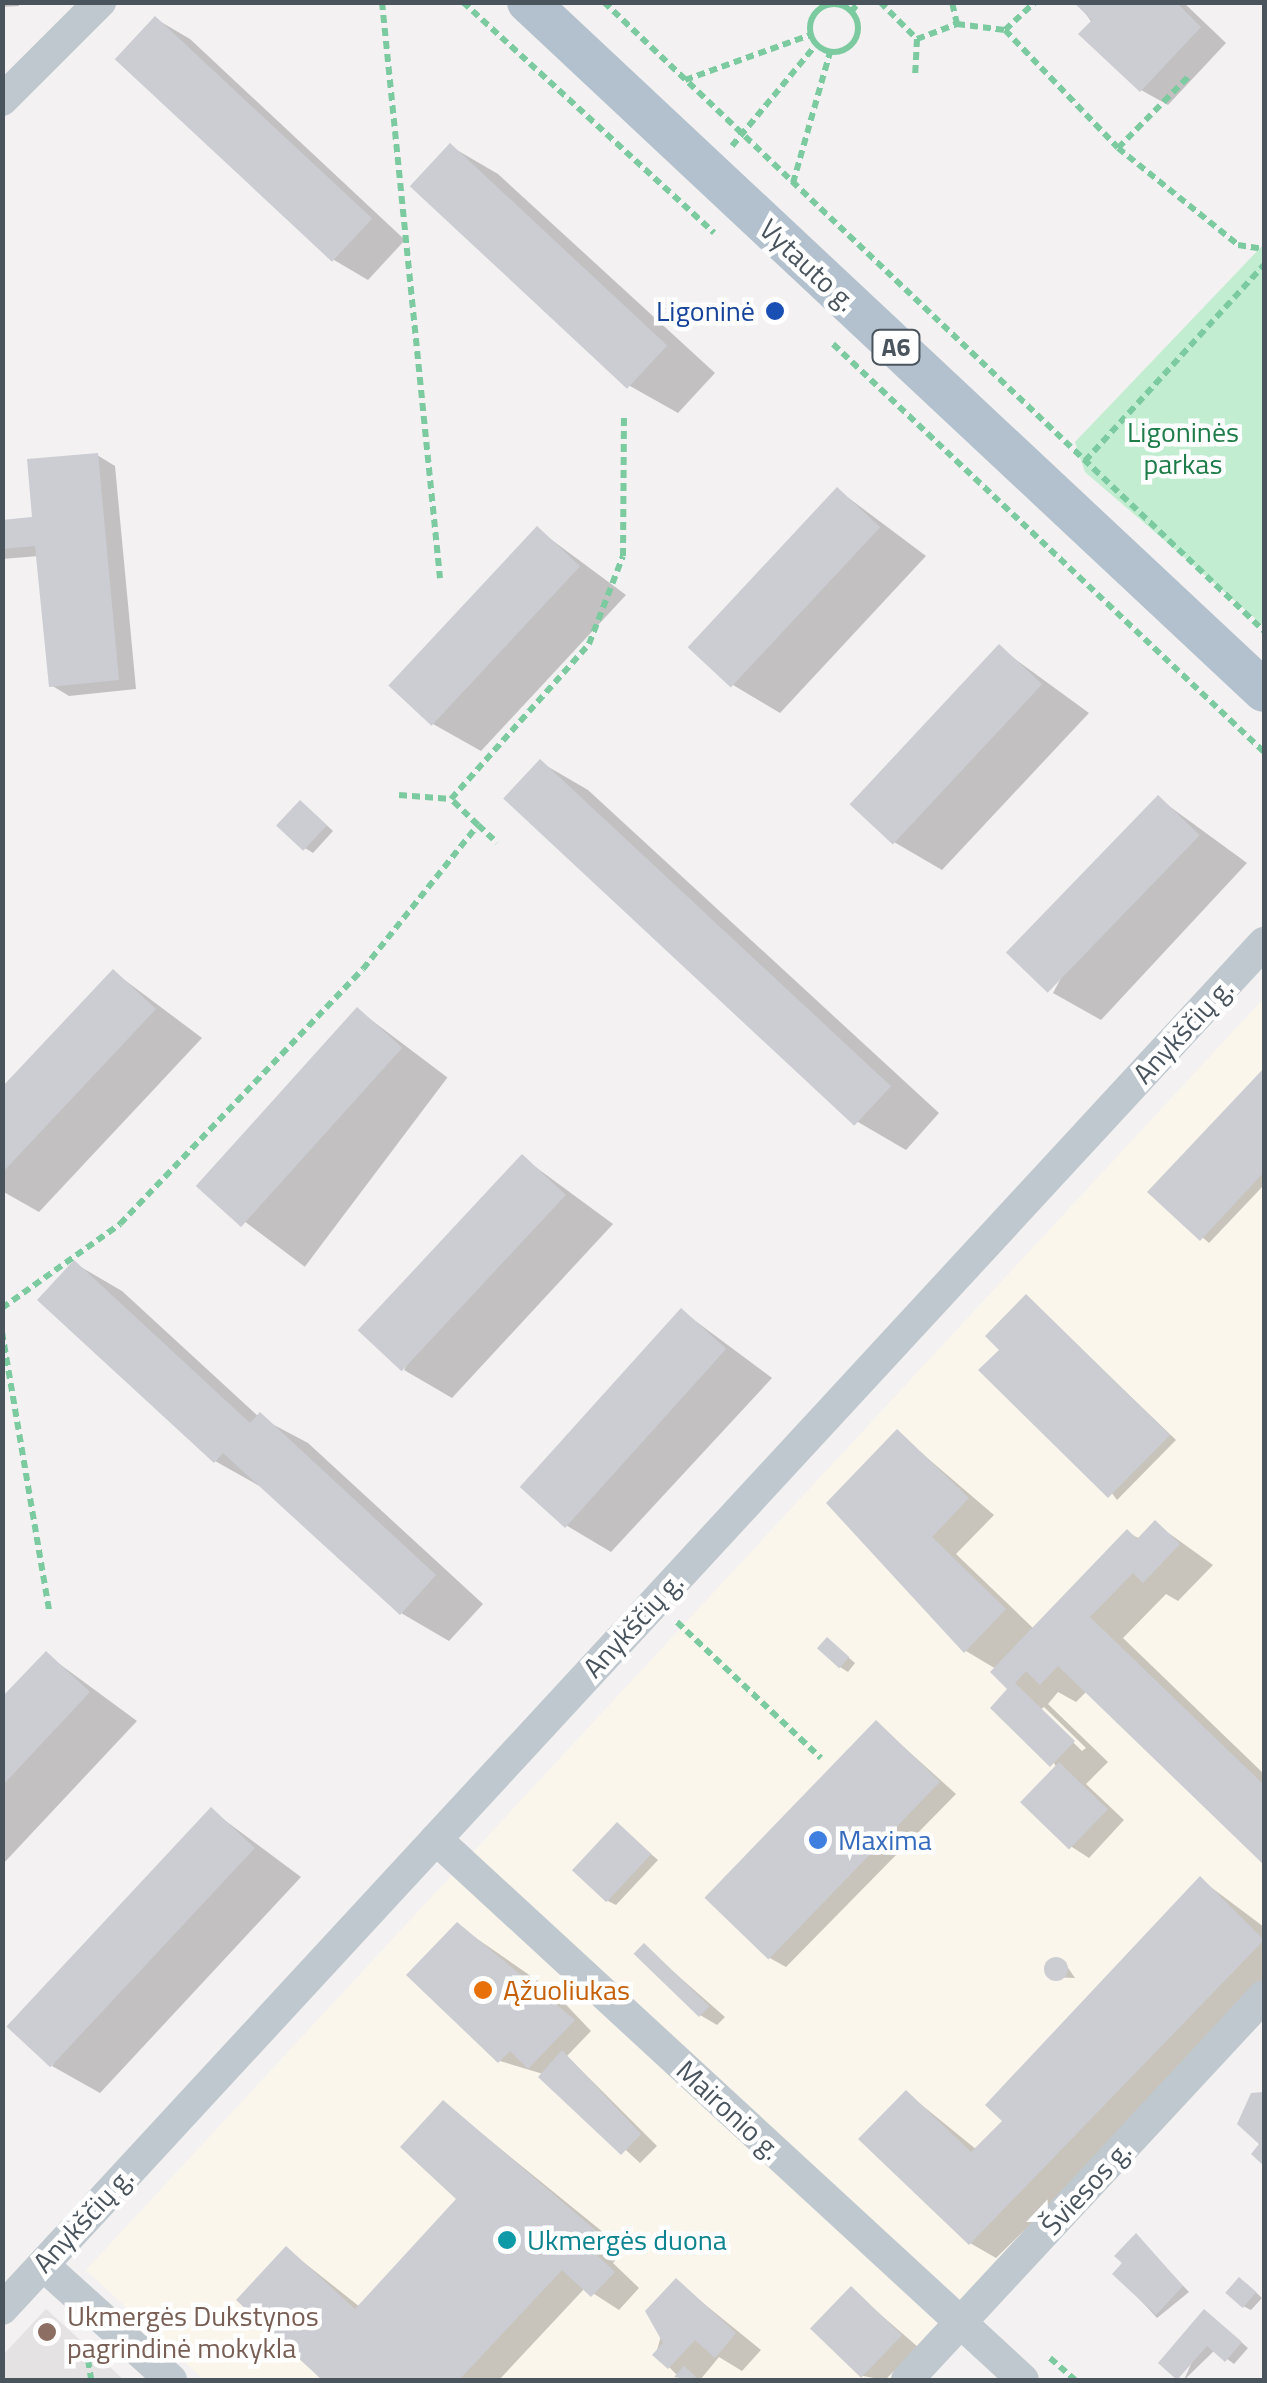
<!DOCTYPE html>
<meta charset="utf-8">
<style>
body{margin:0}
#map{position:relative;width:1267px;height:2383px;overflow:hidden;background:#f3f1f1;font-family:"Titillium Web",sans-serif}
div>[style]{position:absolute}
.commercial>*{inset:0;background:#fbf6ec}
.education>*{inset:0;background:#e4e2e2}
.green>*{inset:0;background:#c2edd1}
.shadow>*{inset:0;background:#0003;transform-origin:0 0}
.building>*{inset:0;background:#cbcdd3;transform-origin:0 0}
.round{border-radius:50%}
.path>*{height:6px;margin-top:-3px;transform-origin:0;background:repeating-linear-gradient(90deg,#7ccaa0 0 8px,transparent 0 13px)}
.path>.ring{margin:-3px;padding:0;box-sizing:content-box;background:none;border:6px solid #7ccaa0;border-radius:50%}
.minor>*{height:32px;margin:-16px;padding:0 16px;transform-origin:16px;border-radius:16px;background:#bfc8ce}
.major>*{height:42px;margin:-21px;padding:0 21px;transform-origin:21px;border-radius:21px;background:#b2c1cd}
.dots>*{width:28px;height:28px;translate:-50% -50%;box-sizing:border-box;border:5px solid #fff;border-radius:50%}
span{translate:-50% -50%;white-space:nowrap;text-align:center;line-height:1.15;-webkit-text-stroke:9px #fff;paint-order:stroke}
.shield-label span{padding:2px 8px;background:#fff;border:2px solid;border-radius:8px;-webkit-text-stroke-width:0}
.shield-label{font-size:25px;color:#49545d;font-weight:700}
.street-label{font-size:28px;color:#49545d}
.transit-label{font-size:28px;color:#164399}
.right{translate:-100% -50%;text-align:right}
.park-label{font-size:28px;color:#1d7c48}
.shop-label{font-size:28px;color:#366cbe}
.left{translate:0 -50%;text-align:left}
.food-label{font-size:28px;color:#c56008}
.culture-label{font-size:28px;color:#0d838f}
.education-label{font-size:28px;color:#785e54}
.frame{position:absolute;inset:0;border:5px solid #49545d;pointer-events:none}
</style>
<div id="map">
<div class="commercial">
<div style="clip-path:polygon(1264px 998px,1264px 1980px,891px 2380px,204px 2380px,86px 2270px)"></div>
</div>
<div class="education">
<div style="clip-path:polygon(46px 2309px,124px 2380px,3px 2380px,3px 2355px)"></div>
</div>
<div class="green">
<div style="clip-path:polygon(1264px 244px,1264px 626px,1085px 472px,1075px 442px)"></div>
</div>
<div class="shadow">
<div style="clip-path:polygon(2px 2px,19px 2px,19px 6px,2px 7px)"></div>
<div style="clip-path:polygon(1077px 2px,1183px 2px,1226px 43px,1168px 105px,1141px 90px)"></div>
<div style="clip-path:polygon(156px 19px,190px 39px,405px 240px,368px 280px,334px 260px)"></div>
<div style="clip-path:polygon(450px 146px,498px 174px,715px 373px,678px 413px,630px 386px)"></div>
<div style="clip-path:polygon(97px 455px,115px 466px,136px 689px,69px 696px,51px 685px,39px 556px,2px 559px,2px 522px,35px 519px)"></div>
<div style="clip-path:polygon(838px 490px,926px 556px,780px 713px,733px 685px)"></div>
<div style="clip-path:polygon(537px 529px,626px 595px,481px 751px,433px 724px)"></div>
<div style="clip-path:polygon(1000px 648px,1089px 713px,942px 870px,894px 842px)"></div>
<div style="clip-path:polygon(540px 762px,588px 790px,939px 1113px,906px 1150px,858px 1122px,507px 799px)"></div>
<div style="clip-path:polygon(1158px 798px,1247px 863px,1101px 1020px,1053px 993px)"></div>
<div style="clip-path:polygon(308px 808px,333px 831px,313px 853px,305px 848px)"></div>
<div style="clip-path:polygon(114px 972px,202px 1038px,39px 1212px,2px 1191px,2px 1091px)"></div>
<div style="left:358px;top:1010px;width:112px;height:237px;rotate:37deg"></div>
<div style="clip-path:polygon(1264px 1072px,1264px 1185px,1209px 1243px,1151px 1192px)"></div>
<div style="clip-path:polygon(522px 1157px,613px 1224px,452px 1398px,404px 1370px)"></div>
<div style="clip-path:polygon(74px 1263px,122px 1291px,259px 1417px,308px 1443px,483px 1604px,449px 1641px,401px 1613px,263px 1488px,215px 1461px)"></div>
<div style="clip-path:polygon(1027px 1297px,1176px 1440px,1117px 1500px,1003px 1349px)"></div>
<div style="clip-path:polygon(682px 1311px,772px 1378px,611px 1552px,564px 1524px)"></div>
<div style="clip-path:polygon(evenodd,897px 1432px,994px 1515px,956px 1554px,1034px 1629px,1127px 1532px,1140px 1539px,1156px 1524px,1213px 1565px,1178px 1601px,1166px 1594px,1123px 1638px,1264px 1774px,1264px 1861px,1087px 1691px,1076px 1702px,1058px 1692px,1048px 1704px,1108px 1762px,1086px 1784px,1124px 1820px,1089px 1858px,1072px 1847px,1057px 1768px,996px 1669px,966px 1651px,830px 1503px,897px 1432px,1044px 1707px,1086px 1748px,1082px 1751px,1040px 1710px,1044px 1707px)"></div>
<div style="clip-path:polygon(828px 1640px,855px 1663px,848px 1672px,840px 1667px)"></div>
<div style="clip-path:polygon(46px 1654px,137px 1721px,2px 1865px,2px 1701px)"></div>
<div style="clip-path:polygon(877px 1723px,956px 1794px,786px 1967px,768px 1957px)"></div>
<div style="clip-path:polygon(211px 1810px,301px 1877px,100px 2093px,52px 2066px)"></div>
<div style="clip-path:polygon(617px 1825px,658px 1860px,616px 1905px,608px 1901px)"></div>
<div style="clip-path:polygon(1200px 1879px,1264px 1927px,1264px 1997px,996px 2258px,970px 2243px,907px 2093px,977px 2150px,1012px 2130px)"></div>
<div style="clip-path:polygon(457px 1925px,554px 1992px,591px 2031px,567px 2056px,657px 2146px,640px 2163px,543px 2074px,500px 2061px)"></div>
<div style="clip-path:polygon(644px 1946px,725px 2017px,717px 2025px,700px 2015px)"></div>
<div style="clip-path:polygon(1064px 1962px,1075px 1978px,1050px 1977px,1048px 1966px)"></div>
<div style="clip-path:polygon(444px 2103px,625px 2250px,613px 2263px,639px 2288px,619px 2310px,585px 2288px,499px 2380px,326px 2380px,239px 2300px,287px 2249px,360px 2307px,460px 2199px)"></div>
<div style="clip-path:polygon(1136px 2236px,1189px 2292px,1157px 2318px,1116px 2274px)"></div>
<div style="clip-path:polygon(676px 2281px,761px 2350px,742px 2371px,719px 2357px,700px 2380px,682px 2380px,656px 2354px)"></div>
<div style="clip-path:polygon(1247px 2284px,1262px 2298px,1251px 2310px,1243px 2306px)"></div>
<div style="clip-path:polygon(851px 2289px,918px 2347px,885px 2380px,863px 2376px)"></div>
<div style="clip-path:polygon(1212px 2317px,1248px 2348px,1234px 2364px,1215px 2350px,1184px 2380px)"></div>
</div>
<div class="building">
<div style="clip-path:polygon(1073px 2px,1176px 2px,1201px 27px,1140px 92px,1078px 34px,1092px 20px)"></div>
<div style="left:155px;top:16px;width:297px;height:59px;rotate:43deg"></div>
<div style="left:450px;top:143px;width:297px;height:59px;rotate:43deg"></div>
<div style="clip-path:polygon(98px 453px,119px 680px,49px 687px,35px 546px,2px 549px,2px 520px,32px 517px,27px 459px)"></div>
<div style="left:837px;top:487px;width:59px;height:219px;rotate:43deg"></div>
<div style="left:537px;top:526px;width:59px;height:218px;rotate:43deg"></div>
<div style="left:999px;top:644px;width:59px;height:219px;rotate:43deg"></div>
<div style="left:540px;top:759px;width:480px;height:54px;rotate:43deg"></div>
<div style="left:1158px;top:795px;width:58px;height:219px;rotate:44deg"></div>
<div style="left:300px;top:800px;width:37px;height:35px;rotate:43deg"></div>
<div style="clip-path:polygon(113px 969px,156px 1009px,2px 1173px,2px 1087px)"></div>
<div style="left:357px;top:1007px;width:61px;height:241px;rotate:42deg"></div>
<div style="clip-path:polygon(1264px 1068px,1264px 1172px,1200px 1241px,1147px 1192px)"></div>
<div style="left:522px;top:1154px;width:60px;height:241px;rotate:43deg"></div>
<div style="clip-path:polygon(74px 1260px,250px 1423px,260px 1412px,436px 1575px,400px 1615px,223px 1453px,214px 1463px,37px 1300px)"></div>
<div style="clip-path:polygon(1026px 1294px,1170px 1435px,1108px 1498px,978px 1370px,999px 1350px,985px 1336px)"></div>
<div style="left:681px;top:1308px;width:61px;height:241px;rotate:42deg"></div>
<div style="clip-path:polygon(897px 1429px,969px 1498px,932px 1537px,1006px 1609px,964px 1653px,826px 1503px)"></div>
<div style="clip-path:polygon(1155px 1520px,1180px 1544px,1143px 1583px,1133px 1573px,1090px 1617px,1264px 1785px,1264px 1865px,1058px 1666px,1040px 1685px,1026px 1671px,1015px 1683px,1075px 1741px,1050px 1767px,990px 1708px,1007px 1689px,990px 1672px,1127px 1529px,1137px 1539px)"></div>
<div style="left:827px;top:1637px;width:30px;height:15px;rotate:42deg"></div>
<div style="clip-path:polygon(46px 1651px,90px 1692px,2px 1786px,2px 1697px)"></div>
<div style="left:876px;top:1720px;width:89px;height:247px;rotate:44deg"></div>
<div style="left:1059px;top:1762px;width:68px;height:56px;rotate:44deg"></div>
<div style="left:211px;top:1807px;width:60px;height:300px;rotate:43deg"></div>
<div style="left:617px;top:1822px;width:47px;height:66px;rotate:43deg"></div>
<div style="clip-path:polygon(1200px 1876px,1264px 1940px,969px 2245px,858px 2139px,906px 2090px,971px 2152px,1002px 2121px,985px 2105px)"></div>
<div style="clip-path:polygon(457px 1922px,575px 2020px,528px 2069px,510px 2051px,498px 2063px,406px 1975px)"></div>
<div style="left:644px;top:1943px;width:91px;height:15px;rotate:44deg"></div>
<div class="round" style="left:1044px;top:1957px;width:24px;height:24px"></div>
<div style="clip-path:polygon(562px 2050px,641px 2134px,621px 2155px,538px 2077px)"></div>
<div style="clip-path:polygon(1264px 2092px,1264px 2166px,1251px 2154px,1259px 2144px,1237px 2124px,1251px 2093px)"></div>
<div style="clip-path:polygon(443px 2100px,600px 2234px,588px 2247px,615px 2272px,591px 2297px,562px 2270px,459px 2380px,322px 2380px,236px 2300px,286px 2246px,355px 2309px,456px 2199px,400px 2147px)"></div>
<div style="clip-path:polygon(1136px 2233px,1183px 2286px,1156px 2315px,1112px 2274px,1122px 2263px,1114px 2256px)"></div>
<div style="left:1239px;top:2277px;width:23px;height:21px;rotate:41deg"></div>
<div style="clip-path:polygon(676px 2278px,736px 2333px,715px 2358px,695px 2340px,668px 2369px,652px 2355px,663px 2343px,645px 2311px)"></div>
<div style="left:851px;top:2286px;width:71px;height:59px;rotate:44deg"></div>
<div style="clip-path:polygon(1204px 2309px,1242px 2342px,1225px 2362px,1207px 2346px,1177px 2380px,1158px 2363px)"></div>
<div style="clip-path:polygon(684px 2366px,696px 2377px,693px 2380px,674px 2377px)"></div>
</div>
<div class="path">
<div style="left:382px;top:2px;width:579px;rotate:84.25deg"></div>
<div style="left:463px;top:2px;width:341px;rotate:42.6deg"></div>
<div style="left:604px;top:2px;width:912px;rotate:43.62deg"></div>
<div style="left:880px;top:2px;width:52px;rotate:45deg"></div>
<div style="left:917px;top:39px;width:35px;rotate:93deg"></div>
<div class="ring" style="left:810px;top:4px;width:42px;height:42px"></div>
<div style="left:851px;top:12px;width:13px;rotate:-51deg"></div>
<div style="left:957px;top:24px;width:48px;rotate:7.1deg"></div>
<div style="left:1005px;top:30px;width:41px;rotate:-43deg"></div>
<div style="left:1005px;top:30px;width:163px;rotate:46.2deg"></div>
<div style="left:1118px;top:148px;width:154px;rotate:38.9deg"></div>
<div style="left:1238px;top:245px;width:26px;rotate:9deg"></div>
<div style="left:917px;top:39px;width:43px;rotate:-20.6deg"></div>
<div style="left:957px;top:24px;width:23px;rotate:-103deg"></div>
<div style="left:685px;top:80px;width:133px;rotate:-19.8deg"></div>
<div style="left:732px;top:146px;width:131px;rotate:-50.3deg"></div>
<div style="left:1118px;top:148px;width:101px;rotate:-45.4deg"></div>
<div style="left:793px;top:183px;width:136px;rotate:-74.2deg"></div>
<div style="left:833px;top:344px;width:593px;rotate:43.43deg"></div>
<div style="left:1085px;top:461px;width:265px;rotate:-47.6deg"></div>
<div style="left:399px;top:795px;width:52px;rotate:4.4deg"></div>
<div style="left:478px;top:825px;width:26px;rotate:43deg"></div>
<div style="left:2px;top:1308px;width:145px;rotate:-35.4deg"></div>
<div style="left:120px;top:1224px;width:352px;rotate:-46.4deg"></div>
<div style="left:363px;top:969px;width:184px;rotate:-51.4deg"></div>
<div style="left:478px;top:825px;width:37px;rotate:-136deg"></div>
<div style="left:451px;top:799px;width:208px;rotate:-48.3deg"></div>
<div style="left:589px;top:644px;width:94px;rotate:-68.9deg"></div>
<div style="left:623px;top:556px;width:138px;rotate:-89.6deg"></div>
<div style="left:2px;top:1332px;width:282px;rotate:80.4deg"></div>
<div style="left:677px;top:1622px;width:198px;rotate:43.4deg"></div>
<div style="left:86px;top:2347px;width:33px;rotate:81deg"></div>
<div style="left:1050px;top:2358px;width:33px;rotate:41deg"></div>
</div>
<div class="minor">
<div style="left:2px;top:100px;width:139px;rotate:-45deg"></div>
<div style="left:436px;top:1839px;width:798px;rotate:42.66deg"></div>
<div style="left:43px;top:2265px;width:172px;rotate:41.9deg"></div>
<div style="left:2px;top:2309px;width:1860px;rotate:-47.27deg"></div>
<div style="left:907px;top:2380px;width:524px;rotate:-47.09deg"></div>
</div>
<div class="major">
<div style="left:528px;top:2px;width:1008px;rotate:43.11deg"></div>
</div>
<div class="dots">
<div style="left:775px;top:311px;background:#1a4fb4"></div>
<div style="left:818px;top:1840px;background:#3f7fe0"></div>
<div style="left:483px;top:1990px;background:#e8710a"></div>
<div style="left:507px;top:2240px;background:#0f9aa8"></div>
<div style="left:47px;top:2332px;background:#8d6e63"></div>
</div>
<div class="shield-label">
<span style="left:896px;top:347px">A6</span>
</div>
<div class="street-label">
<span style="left:808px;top:265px;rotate:43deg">Vytauto g.</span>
<span style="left:1183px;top:1031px;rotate:-47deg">Anykščių g.</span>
<span style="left:633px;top:1625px;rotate:-47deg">Anykščių g.</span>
<span style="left:729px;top:2110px;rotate:43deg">Maironio g.</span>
<span style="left:1086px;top:2188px;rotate:-47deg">Šviesos g.</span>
<span style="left:83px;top:2220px;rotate:-47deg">Anykščių g.</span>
</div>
<div class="transit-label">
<span class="right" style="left:755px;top:311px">Ligoninė</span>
</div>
<div class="park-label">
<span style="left:1183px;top:448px">Ligoninės<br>parkas</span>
</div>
<div class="shop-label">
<span class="left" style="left:838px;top:1840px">Maxima</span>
</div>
<div class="food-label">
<span class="left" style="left:503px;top:1990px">Ąžuoliukas</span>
</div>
<div class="culture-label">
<span class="left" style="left:527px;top:2240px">Ukmergės duona</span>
</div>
<div class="education-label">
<span class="left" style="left:67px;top:2332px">Ukmergės Dukstynos<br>pagrindinė mokykla</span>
</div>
<div class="frame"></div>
</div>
